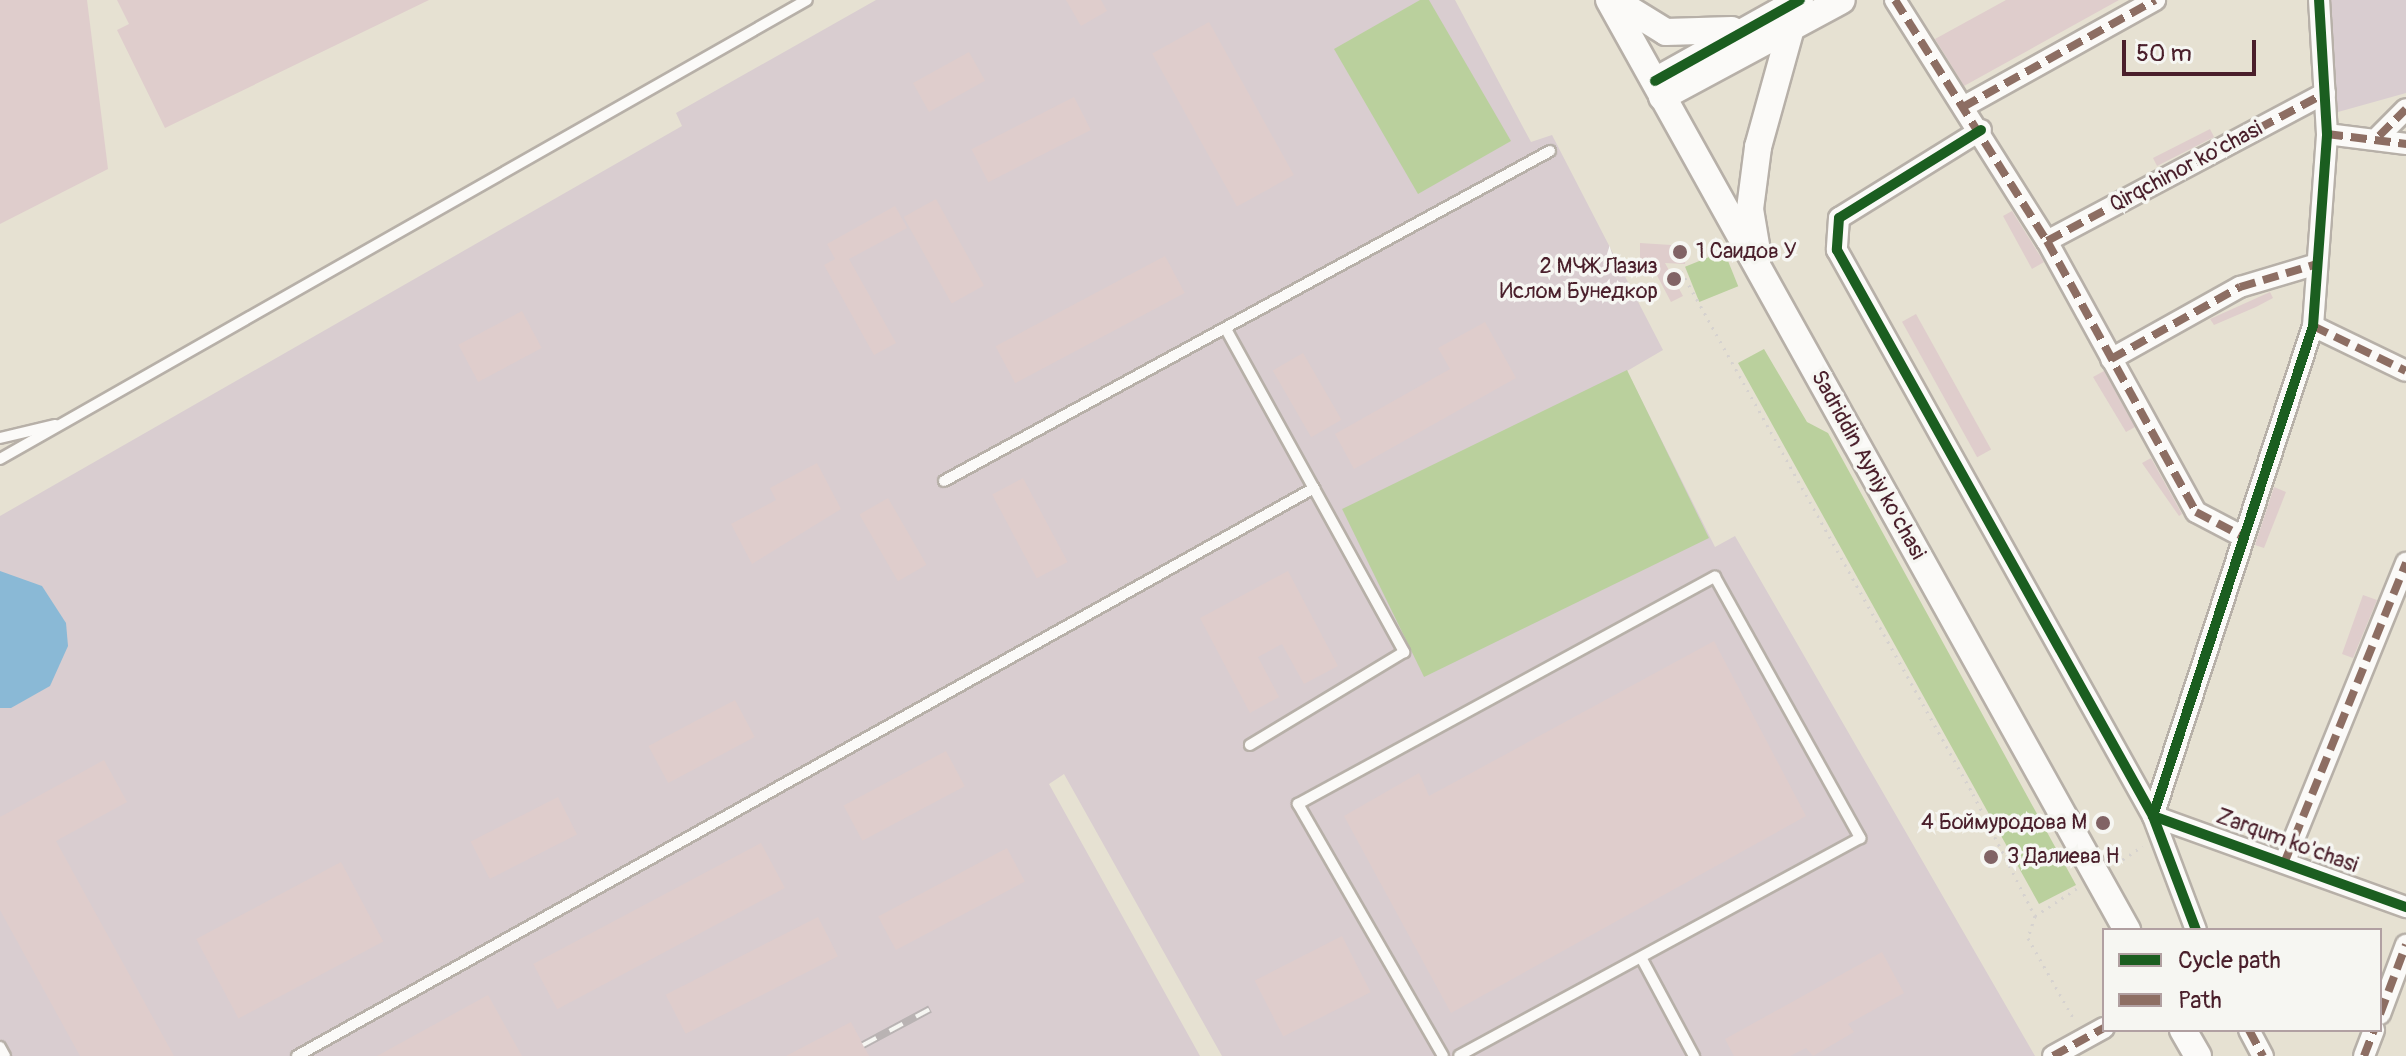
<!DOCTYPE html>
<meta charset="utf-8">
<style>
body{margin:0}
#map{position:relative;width:2406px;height:1056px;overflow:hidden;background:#e6e1d2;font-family:Pangolin,sans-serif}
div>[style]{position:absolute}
.industrial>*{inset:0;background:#d9cdd0}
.green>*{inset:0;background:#bad09d;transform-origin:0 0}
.water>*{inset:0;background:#8ab9d6}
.building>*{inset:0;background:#dfcdcc;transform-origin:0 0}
.path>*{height:3px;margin-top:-1.5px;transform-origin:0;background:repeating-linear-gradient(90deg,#d6d2cf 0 2px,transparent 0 8px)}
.roads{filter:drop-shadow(2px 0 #b7b0a8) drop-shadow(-2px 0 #b7b0a8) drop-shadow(0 2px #b7b0a8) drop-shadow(0 -2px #b7b0a8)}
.service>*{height:10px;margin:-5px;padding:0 5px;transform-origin:5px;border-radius:5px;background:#fbfaf8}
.minor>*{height:20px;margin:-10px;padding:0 10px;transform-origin:10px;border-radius:10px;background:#fbfaf8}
.tertiary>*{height:26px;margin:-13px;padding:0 13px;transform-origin:13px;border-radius:13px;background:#fbfaf8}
.rail>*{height:8px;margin-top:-4px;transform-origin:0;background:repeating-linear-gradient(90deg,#f6f6f2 0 15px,#b9b3b3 0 30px);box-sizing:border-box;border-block:2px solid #b9b3b3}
.quiet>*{height:8px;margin-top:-4px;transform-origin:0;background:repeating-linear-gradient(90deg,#8d6e63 0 16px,transparent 0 24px)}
.cycleway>*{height:10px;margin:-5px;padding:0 5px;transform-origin:5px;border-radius:5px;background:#1b5e20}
.dots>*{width:22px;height:22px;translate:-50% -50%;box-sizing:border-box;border:4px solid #f6f6f2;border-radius:50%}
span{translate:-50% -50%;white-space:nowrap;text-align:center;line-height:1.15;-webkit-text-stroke:7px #f6f6f2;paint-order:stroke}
.street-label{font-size:22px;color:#4a1f2b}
.poi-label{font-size:22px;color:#4a1f2b}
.left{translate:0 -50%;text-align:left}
.right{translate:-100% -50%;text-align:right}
.legend{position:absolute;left:2102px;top:928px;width:280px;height:104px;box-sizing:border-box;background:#f6f6f2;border:2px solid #b1a0a2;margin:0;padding:10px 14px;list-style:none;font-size:24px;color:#4a1f2b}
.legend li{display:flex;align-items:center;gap:16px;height:40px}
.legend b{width:40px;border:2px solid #b1a0a2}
.scale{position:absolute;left:2122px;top:40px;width:134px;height:36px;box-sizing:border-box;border:4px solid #4a1f2b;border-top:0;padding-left:10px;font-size:24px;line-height:28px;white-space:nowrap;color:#4a1f2b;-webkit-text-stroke:6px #f6f6f2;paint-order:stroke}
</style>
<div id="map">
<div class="industrial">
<div style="clip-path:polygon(876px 0,1455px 0,1531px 142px,1552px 135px,1663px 350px,1627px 371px,1715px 547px,1735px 536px,2035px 1056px,1222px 1056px,1064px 774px,1049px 784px,1200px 1056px,0 1056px,0 516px,682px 126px,676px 113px)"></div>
<div style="clip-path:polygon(2326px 0,2406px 0,2406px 93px,2338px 112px)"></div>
</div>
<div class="green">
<div style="clip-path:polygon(1420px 0,1429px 0,1511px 141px,1418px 194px,1334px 49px)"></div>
<div style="left:1724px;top:251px;width:38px;height:42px;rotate:68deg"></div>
<div style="clip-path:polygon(1764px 349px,1807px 422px,1828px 433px,2076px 885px,2039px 904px,1738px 363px)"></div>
<div style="left:1627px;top:370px;width:187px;height:317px;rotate:64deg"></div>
</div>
<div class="water">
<div style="clip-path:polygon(0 571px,42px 586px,66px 623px,68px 646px,50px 686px,11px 708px,0 708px)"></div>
</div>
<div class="building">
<div style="clip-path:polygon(0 0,87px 0,108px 169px,0 224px)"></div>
<div style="clip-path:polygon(117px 0,429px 0,165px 128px,117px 30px,129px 24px)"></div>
<div style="clip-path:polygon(1066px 0,1101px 0,1107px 11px,1081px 26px)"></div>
<div style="clip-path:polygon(2006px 0,2119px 0,1964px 86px,1935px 39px)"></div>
<div style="left:1209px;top:22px;width:175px;height:65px;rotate:61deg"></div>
<div style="left:969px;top:52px;width:33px;height:64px;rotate:61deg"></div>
<div style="left:1074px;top:97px;width:37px;height:115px;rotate:63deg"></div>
<div style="left:2210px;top:129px;width:9px;height:64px;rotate:63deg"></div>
<div style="left:936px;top:199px;width:99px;height:37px;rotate:61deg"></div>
<div style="clip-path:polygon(895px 206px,907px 228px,849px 259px,896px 343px,874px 355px,824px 265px,835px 259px,827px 244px)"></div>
<div style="clip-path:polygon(2012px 211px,2044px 262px,2032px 269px,2003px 216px)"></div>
<div style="clip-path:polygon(1640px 243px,1687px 246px,1685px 264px,1665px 263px,1683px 296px,1671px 302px,1650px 262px,1640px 261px)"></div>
<div style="left:1165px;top:256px;width:42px;height:192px;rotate:62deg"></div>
<div style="clip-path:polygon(2270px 292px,2273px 298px,2256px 307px,2214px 325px,2210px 319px)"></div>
<div style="left:522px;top:311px;width:42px;height:72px;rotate:62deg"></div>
<div style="left:1916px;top:314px;width:155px;height:16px;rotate:61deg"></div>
<div style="clip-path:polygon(1485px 322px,1516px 378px,1354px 469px,1335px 434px,1450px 369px,1438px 348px)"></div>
<div style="left:1303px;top:353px;width:77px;height:35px;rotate:60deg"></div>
<div style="clip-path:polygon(2104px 371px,2135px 427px,2126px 432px,2093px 377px)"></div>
<div style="clip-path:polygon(2151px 458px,2182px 514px,2179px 516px,2142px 463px)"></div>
<div style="clip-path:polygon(817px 463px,841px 509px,752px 564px,731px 524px,776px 500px,770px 488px)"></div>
<div style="left:1023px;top:478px;width:95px;height:35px;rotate:62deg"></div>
<div style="clip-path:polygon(2274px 487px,2286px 492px,2264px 548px,2255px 545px)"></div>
<div style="left:888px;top:498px;width:77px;height:33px;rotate:60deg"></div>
<div style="clip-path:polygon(1288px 571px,1338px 666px,1304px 684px,1282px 644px,1258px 657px,1279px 697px,1250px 713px,1200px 618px)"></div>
<div style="clip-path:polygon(2363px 595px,2377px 600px,2353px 658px,2342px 654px)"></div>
<div style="clip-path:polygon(1714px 641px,1806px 816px,1451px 1013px,1344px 816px,1419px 773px,1429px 796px)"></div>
<div style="left:735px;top:700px;width:42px;height:98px;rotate:62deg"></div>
<div style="left:946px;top:751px;width:40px;height:116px;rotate:62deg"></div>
<div style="clip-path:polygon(104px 760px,127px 802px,56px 841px,174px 1056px,80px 1056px,0 910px,0 817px)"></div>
<div style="left:558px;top:797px;width:42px;height:98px;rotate:63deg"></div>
<div style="left:761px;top:843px;width:51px;height:258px;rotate:62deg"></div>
<div style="left:1007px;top:848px;width:38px;height:146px;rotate:62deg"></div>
<div style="left:341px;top:862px;width:90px;height:164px;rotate:62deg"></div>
<div style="left:818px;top:917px;width:44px;height:171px;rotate:63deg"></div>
<div style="left:1342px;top:936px;width:63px;height:98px;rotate:63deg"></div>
<div style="clip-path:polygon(1882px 952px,1904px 993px,1848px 1024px,1854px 1032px,1813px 1056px,1806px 1048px,1790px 1056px,1734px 1056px,1725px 1039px)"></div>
<div style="clip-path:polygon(488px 995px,522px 1056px,377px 1056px)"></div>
<div style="clip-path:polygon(851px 1022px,869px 1056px,786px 1056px)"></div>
</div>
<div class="path">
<div style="left:1681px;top:271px;width:599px;rotate:60.82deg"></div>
<div style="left:1973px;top:794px;width:137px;rotate:63.1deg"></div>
<div style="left:2035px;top:916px;width:23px;rotate:108deg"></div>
<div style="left:2028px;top:938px;width:95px;rotate:60.5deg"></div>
<div style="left:2116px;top:864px;width:32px;rotate:-34deg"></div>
<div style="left:2035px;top:916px;width:53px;rotate:-33.4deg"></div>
</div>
<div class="roads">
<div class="service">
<div style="left:1227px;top:331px;width:367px;rotate:61.1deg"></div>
<div style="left:1404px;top:652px;width:180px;rotate:148.9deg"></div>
<div style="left:0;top:438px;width:57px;rotate:-13.3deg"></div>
<div style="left:0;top:459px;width:928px;rotate:-29.63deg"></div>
<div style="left:944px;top:481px;width:690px;rotate:-28.57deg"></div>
<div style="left:1643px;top:961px;width:108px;rotate:61.8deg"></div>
<div style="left:0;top:1047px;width:10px;rotate:61deg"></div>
<div style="left:297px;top:1056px;width:1165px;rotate:-29.18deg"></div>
<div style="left:1443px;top:1056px;width:291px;rotate:-119.9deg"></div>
<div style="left:1298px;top:804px;width:475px;rotate:-28.6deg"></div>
<div style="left:1715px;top:577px;width:299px;rotate:60.9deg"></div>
<div style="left:1860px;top:838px;width:456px;rotate:151.5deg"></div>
</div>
<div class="minor">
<div style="left:1895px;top:0;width:285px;rotate:57.8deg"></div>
<div style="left:2047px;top:241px;width:309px;rotate:61.2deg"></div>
<div style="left:2196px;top:512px;width:50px;rotate:27.6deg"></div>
<div style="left:1963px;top:107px;width:220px;rotate:-29.1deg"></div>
<div style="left:1981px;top:130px;width:167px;rotate:148.2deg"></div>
<div style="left:1839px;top:218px;width:32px;rotate:94deg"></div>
<div style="left:1837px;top:250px;width:648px;rotate:60.83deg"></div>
<div style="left:2153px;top:816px;width:269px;rotate:19.8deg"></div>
<div style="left:2327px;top:134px;width:80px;rotate:7.2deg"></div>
<div style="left:2379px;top:136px;width:38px;rotate:-45deg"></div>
<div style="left:2047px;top:241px;width:315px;rotate:-28deg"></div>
<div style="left:2313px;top:326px;width:103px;rotate:25.8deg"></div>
<div style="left:2111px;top:359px;width:148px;rotate:-29.2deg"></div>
<div style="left:2240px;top:287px;width:80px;rotate:-16.6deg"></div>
<div style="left:2285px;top:861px;width:322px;rotate:-67.9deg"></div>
<div style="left:2196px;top:930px;width:122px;rotate:-110.7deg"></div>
<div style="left:2153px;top:816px;width:515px;rotate:-71.92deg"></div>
<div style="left:2313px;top:326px;width:193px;rotate:-85.8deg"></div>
<div style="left:2327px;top:134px;width:134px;rotate:-93.4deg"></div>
<div style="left:2380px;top:1014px;width:74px;rotate:-69.4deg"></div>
<div style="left:2249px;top:1030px;width:30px;rotate:62deg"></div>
<div style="left:2053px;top:1056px;width:58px;rotate:-28.8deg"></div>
<div style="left:2364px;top:1056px;width:28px;rotate:-69deg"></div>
</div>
<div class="tertiary">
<div style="left:1609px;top:0;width:1065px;rotate:60.88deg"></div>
<div style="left:1614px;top:0;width:61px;rotate:31.6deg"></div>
<div style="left:1666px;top:32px;width:66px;rotate:-1.7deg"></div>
<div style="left:1655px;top:81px;width:166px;rotate:-29.2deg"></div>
<div style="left:1662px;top:97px;width:204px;rotate:-28.3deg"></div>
<div style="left:1758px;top:257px;width:49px;rotate:-99.5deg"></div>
<div style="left:1750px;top:209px;width:63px;rotate:-82.6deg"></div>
<div style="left:1758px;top:147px;width:123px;rotate:-74.5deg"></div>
<div style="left:2183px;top:1030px;width:30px;rotate:60deg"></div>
</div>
</div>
<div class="rail">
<div style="left:863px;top:1045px;width:76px;rotate:-28.2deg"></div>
</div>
<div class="quiet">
<div style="left:1895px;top:0;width:285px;rotate:57.8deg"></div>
<div style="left:2047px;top:241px;width:309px;rotate:61.2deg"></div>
<div style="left:2196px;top:512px;width:50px;rotate:27.6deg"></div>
<div style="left:1963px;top:107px;width:220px;rotate:-29.1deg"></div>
<div style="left:2327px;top:134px;width:80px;rotate:7.2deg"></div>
<div style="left:2379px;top:136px;width:38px;rotate:-45deg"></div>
<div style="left:2047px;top:241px;width:315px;rotate:-28deg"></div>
<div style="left:2313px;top:326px;width:103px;rotate:25.8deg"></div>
<div style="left:2111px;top:359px;width:148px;rotate:-29.2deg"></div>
<div style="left:2240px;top:287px;width:80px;rotate:-16.6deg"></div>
<div style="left:2285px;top:861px;width:322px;rotate:-67.9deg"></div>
<div style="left:2380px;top:1014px;width:74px;rotate:-69.4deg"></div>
<div style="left:2249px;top:1030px;width:30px;rotate:62deg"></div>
<div style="left:2053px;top:1056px;width:58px;rotate:-28.8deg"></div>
<div style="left:2364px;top:1056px;width:28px;rotate:-69deg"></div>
</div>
<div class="cycleway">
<div style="left:1655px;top:81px;width:166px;rotate:-29.2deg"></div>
<div style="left:1981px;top:130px;width:167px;rotate:148.2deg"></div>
<div style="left:1839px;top:218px;width:32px;rotate:94deg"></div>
<div style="left:1837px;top:250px;width:648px;rotate:60.83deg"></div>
<div style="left:2153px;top:816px;width:269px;rotate:19.8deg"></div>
<div style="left:2196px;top:930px;width:122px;rotate:-110.7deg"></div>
<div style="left:2153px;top:816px;width:515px;rotate:-71.92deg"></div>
<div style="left:2313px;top:326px;width:193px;rotate:-85.8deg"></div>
<div style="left:2327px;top:134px;width:134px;rotate:-93.4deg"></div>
</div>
<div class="dots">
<div style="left:1680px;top:252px;background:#816365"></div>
<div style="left:1674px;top:279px;background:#816365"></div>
<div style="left:2103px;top:823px;background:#816365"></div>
<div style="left:1991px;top:857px;background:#816365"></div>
</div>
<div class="street-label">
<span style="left:2186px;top:167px;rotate:-28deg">Qirqchinor ko'chasi</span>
<span style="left:1868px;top:465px;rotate:61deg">Sadriddin Ayniy ko'chasi</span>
<span style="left:2287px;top:841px;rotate:20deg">Zarqum ko'chasi</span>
</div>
<div class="poi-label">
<span class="left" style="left:1696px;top:252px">1 Саидов У</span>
<span class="right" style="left:1658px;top:279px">2 МЧЖ Лазиз<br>Ислом Бунедкор</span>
<span class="right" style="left:2087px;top:823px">4 Боймуродова М</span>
<span class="left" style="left:2007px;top:857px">3 Далиева Н</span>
</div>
<ul class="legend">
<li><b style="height:10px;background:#1b5e20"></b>Cycle path</li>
<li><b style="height:10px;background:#8d6e63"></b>Path</li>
</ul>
<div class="scale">50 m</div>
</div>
